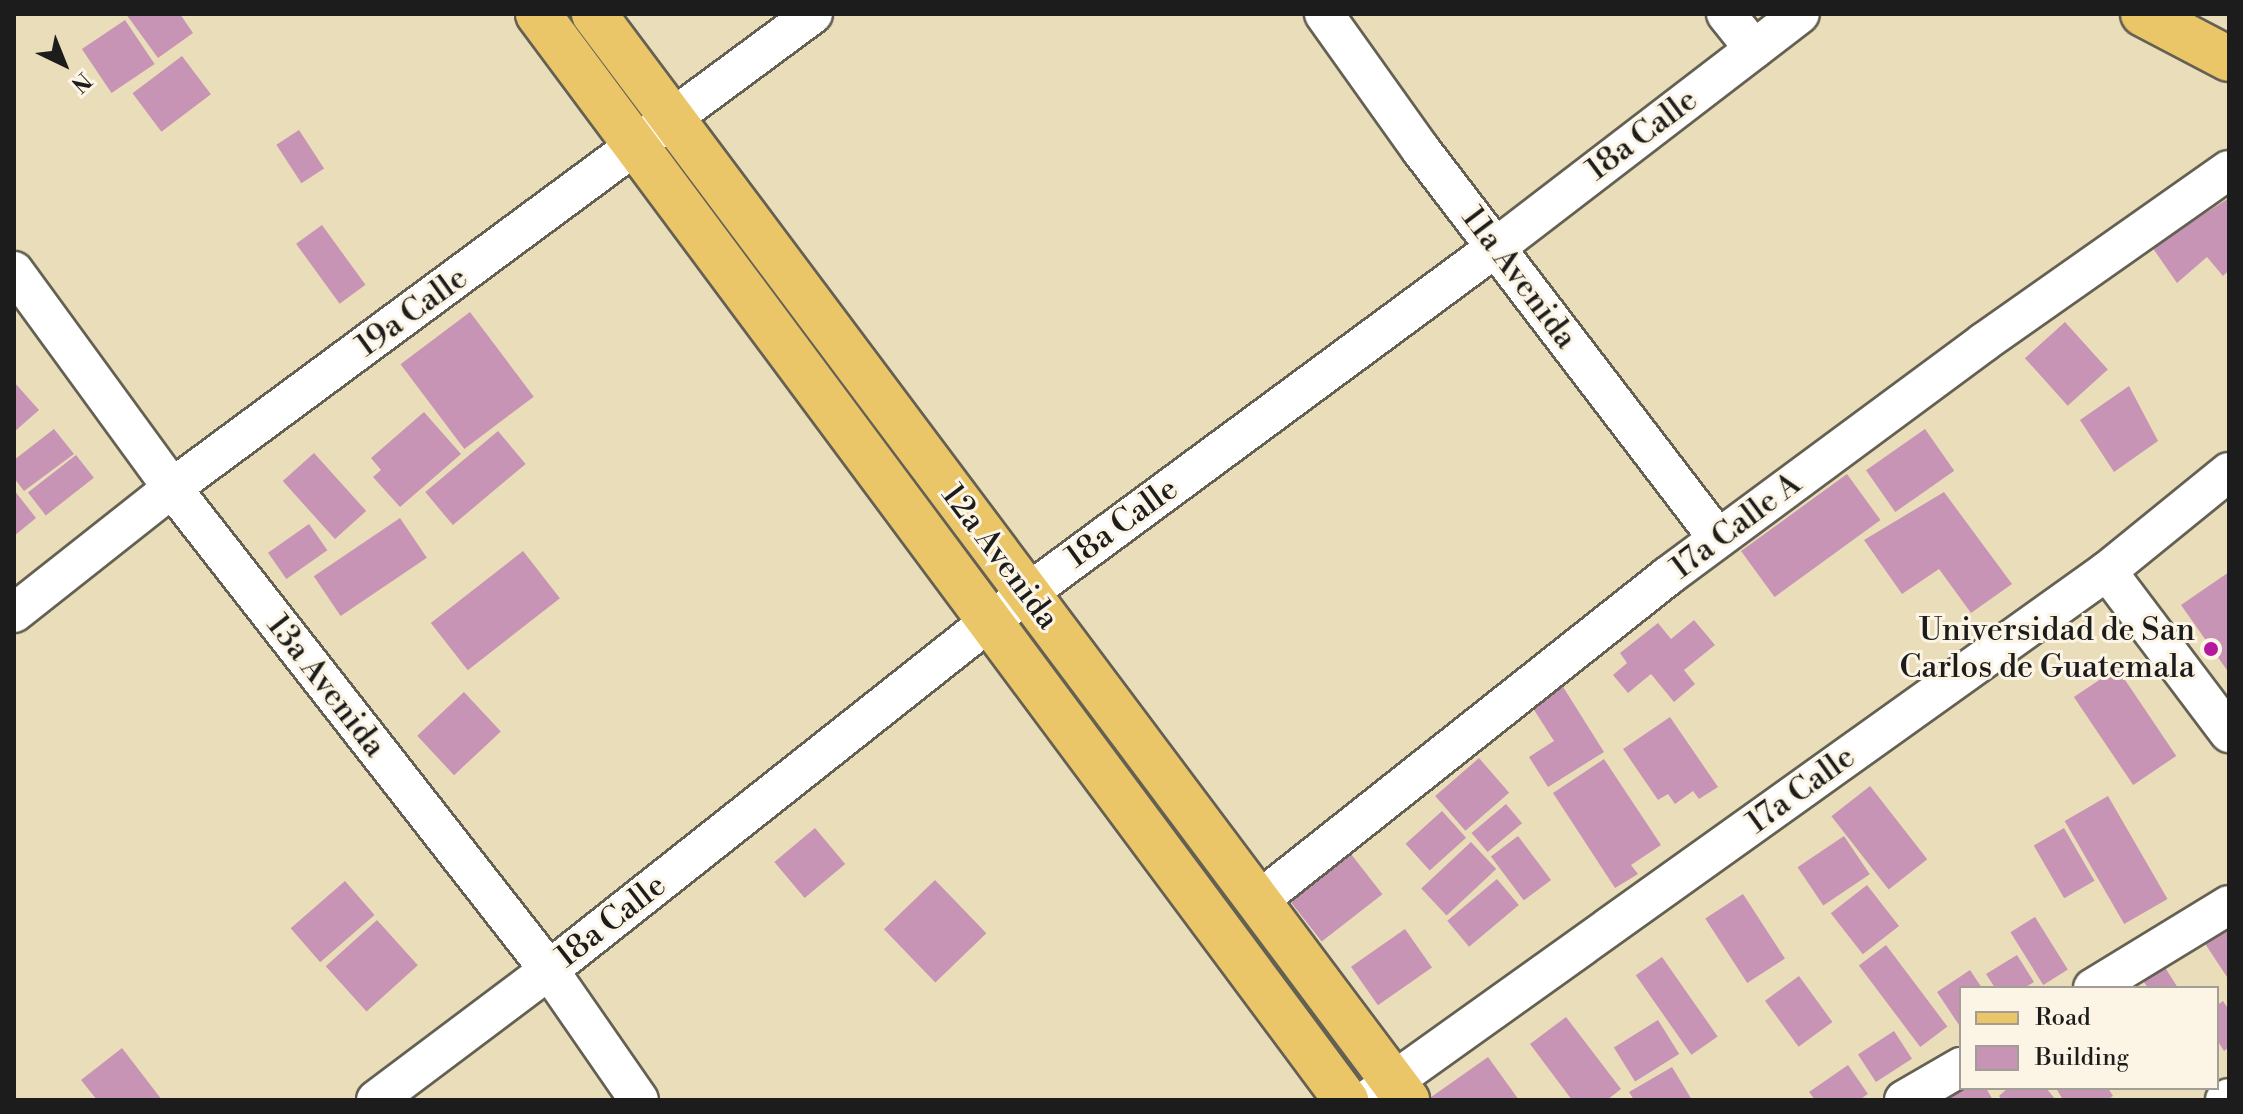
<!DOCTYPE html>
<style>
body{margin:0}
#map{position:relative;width:2243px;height:1114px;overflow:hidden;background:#e9deb9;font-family:"Libre Bodoni",serif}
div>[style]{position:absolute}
.building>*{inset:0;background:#c894b5;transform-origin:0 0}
.roads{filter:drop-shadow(2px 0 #646053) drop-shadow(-2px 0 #646053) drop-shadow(0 2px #646053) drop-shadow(0 -2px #646053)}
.minor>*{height:38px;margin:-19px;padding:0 19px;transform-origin:19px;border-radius:19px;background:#fff}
.major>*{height:44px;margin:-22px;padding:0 22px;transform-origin:22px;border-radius:22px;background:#ebc669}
.dots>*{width:22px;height:22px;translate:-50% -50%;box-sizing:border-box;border:4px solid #fcf5e5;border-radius:50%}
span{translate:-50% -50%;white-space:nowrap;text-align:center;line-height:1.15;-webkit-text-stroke:6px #fcf5e5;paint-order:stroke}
.street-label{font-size:32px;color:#1c1c1c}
.poi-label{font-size:32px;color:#1c1c1c}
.right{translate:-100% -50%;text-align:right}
.frame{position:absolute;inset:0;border:16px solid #1c1c1c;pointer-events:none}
.legend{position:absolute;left:1959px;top:986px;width:260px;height:104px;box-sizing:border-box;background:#fcf5e5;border:2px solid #a29e95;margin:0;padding:10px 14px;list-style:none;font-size:24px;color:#1c1c1c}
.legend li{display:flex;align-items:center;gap:16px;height:40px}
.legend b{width:40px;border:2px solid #a29e95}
.north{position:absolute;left:24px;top:24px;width:80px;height:80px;-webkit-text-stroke:6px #fcf5e5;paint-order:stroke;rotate:137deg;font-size:22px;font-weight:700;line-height:32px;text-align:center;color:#1c1c1c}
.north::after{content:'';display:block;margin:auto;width:28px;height:36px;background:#1c1c1c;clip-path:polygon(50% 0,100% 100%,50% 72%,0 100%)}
</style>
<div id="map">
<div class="building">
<div style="clip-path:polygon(126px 14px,180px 14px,193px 33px,158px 58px)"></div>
<div style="left:125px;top:20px;width:53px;height:52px;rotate:56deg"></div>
<div style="left:182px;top:56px;width:48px;height:62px;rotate:53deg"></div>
<div style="left:299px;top:130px;width:46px;height:27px;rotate:57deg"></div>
<div style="clip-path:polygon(2229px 198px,2229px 270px,2223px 276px,2207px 257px,2177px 283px,2152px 247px)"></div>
<div style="left:322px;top:225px;width:74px;height:32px;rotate:54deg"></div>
<div style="left:470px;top:312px;width:106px;height:87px;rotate:53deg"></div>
<div style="left:2065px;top:322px;width:64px;height:54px;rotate:48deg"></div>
<div style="clip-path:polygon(14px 382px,39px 410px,14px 432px)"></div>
<div style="clip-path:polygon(2129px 386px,2158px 441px,2114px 472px,2080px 420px)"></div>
<div style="clip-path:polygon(424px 412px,461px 454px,400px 507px,373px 477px,381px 470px,371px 458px)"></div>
<div style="clip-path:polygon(54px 429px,74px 454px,24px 491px,14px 478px,14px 460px)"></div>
<div style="left:1925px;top:429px;width:51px;height:72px;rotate:55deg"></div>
<div style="left:498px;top:431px;width:43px;height:95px;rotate:50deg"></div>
<div style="left:314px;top:453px;width:78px;height:42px;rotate:48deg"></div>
<div style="left:76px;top:455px;width:29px;height:61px;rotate:52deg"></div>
<div style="left:1847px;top:474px;width:57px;height:131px;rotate:54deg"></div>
<div style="clip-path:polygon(14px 490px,36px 518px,14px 536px)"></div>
<div style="clip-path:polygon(1944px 492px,2012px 584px,1971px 613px,1939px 569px,1902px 594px,1864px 540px)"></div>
<div style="left:400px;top:518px;width:48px;height:104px;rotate:56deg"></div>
<div style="left:309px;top:524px;width:32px;height:50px;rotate:55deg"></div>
<div style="left:523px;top:551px;width:60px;height:117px;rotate:52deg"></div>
<div style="clip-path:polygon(2229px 572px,2229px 673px,2181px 605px)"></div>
<div style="clip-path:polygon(1694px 620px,1715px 645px,1684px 670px,1695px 684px,1674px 702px,1651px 674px,1628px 693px,1613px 675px,1627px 663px,1620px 653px,1658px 623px,1671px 639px)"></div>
<div style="left:2117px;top:668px;width:106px;height:52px;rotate:56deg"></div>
<div style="clip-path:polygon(1560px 682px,1604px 752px,1548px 787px,1529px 757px,1554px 741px,1529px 702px)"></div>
<div style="left:464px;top:692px;width:54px;height:64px;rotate:47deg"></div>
<div style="clip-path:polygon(1670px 717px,1718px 787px,1699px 799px,1693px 791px,1675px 804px,1668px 794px,1658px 800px,1623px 749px)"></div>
<div style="left:1479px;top:758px;width:46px;height:58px;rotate:49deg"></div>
<div style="clip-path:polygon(1604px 759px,1661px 845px,1631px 865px,1638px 874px,1615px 888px,1553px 793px)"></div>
<div style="left:1870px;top:786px;width:93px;height:49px;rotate:52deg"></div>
<div style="left:2108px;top:796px;width:119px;height:50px;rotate:60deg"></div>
<div style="left:1506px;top:804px;width:25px;height:45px;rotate:50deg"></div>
<div style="left:1442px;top:811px;width:36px;height:49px;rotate:48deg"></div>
<div style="left:815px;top:828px;width:47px;height:53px;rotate:50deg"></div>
<div style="left:2064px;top:828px;width:61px;height:35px;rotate:60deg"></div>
<div style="left:1518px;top:836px;width:55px;height:34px;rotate:53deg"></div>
<div style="left:1844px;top:836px;width:46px;height:56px;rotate:56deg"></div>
<div style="left:1471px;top:842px;width:37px;height:68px;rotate:47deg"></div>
<div style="left:1351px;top:854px;width:51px;height:77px;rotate:52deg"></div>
<div style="left:1497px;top:879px;width:34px;height:65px;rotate:50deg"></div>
<div style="left:935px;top:880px;width:74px;height:71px;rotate:46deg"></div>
<div style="left:345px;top:881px;width:45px;height:72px;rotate:49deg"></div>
<div style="left:1867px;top:885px;width:52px;height:46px;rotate:52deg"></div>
<div style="left:1743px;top:894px;width:77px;height:45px;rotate:57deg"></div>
<div style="left:2035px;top:917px;width:62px;height:29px;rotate:58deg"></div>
<div style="left:377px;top:920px;width:61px;height:69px;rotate:48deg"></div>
<div style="clip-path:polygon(2229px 922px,2229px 980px,2202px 939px)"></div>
<div style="left:1405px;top:929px;width:47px;height:66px;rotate:55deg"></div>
<div style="left:1886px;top:945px;width:102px;height:34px;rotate:53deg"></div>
<div style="clip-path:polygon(2017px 955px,2034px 982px,2024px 988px,1995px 988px,1986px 974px)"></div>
<div style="left:1662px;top:957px;width:97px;height:32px;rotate:55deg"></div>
<div style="clip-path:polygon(2161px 961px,2178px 988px,2148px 988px,2139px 975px)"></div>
<div style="clip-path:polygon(1970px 970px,1982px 988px,1961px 988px,1959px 1025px,1937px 992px)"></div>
<div style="left:1799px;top:976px;width:57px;height:42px;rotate:54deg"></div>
<div style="clip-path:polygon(2223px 1001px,2229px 1010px,2229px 1047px,2224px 1051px,2217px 1040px,2217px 1005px)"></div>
<div style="clip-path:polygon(1566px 1017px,1621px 1089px,1607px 1100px,1572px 1100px,1530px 1044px)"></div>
<div style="left:1658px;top:1020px;width:40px;height:52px;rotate:58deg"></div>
<div style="left:1894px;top:1031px;width:33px;height:43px;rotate:57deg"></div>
<div style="clip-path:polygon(122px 1048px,162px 1100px,97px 1100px,81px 1080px)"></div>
<div style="clip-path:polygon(1488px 1057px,1519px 1100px,1427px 1100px)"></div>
<div style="clip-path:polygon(1848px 1065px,1868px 1094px,1859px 1100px,1815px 1100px,1809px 1092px)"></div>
<div style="clip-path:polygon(1672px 1067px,1692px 1100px,1634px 1100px,1629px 1092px)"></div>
<div style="clip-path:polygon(1961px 1088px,1986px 1088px,1993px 1100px,1925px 1100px)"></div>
<div style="clip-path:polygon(2008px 1088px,2046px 1088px,2056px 1100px,2002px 1100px,1999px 1096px)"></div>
<div style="clip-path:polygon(2056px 1088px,2108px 1088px,2113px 1096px,2107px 1100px,2063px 1100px)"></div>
</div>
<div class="roads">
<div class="minor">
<div style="left:1324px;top:14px;width:167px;rotate:54.5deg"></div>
<div style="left:1421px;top:150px;width:489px;rotate:52.6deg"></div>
<div style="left:1726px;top:14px;width:45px;rotate:51.3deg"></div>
<div style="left:14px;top:271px;width:268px;rotate:53.9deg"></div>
<div style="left:172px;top:488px;width:612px;rotate:51.97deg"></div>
<div style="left:549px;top:970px;width:158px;rotate:55.3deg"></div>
<div style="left:2107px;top:571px;width:203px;rotate:53deg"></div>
<div style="left:14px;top:613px;width:201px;rotate:-38.3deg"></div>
<div style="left:172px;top:488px;width:797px;rotate:-36.48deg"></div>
<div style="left:1258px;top:901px;width:523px;rotate:-38.4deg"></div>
<div style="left:1668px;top:576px;width:393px;rotate:-36.5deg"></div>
<div style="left:1984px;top:342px;width:299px;rotate:-35.1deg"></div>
<div style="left:2093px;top:988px;width:159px;rotate:-31.4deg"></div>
<div style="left:376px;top:1100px;width:216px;rotate:-36.9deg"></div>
<div style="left:549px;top:970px;width:562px;rotate:-38.36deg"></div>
<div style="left:990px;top:621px;width:628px;rotate:-36.45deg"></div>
<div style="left:1495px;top:248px;width:384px;rotate:-37.5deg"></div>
<div style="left:1367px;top:1100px;width:910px;rotate:-35.56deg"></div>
<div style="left:2107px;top:571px;width:157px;rotate:-39.1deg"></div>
<div style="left:1904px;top:1100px;width:66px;rotate:-30.1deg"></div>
<div style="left:2225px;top:1100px;width:4px;rotate:-27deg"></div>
</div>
<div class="major">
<div style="left:538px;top:14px;width:1354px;rotate:53.35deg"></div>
<div style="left:594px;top:14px;width:1357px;rotate:53.18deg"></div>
<div style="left:2143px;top:14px;width:97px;rotate:27.6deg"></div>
</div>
</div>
<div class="dots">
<div style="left:2211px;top:649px;background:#b5179e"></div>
</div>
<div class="street-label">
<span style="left:1642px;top:135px;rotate:-37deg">18a Calle</span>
<span style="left:1519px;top:278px;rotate:53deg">11a Avenida</span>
<span style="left:412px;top:312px;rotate:-36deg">19a Calle</span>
<span style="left:1122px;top:523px;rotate:-36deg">18a Calle</span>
<span style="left:1736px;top:526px;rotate:-37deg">17a Calle A</span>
<span style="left:1000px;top:557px;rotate:53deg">12a Avenida</span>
<span style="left:326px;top:686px;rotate:52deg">13a Avenida</span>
<span style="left:1801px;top:790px;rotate:-36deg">17a Calle</span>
<span style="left:611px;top:921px;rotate:-38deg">18a Calle</span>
</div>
<div class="poi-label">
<span class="right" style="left:2195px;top:649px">Universidad de San<br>Carlos de Guatemala</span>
</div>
<div class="frame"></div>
<ul class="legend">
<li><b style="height:10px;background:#ebc669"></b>Road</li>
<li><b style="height:22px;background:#c894b5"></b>Building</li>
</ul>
<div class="north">N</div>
</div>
